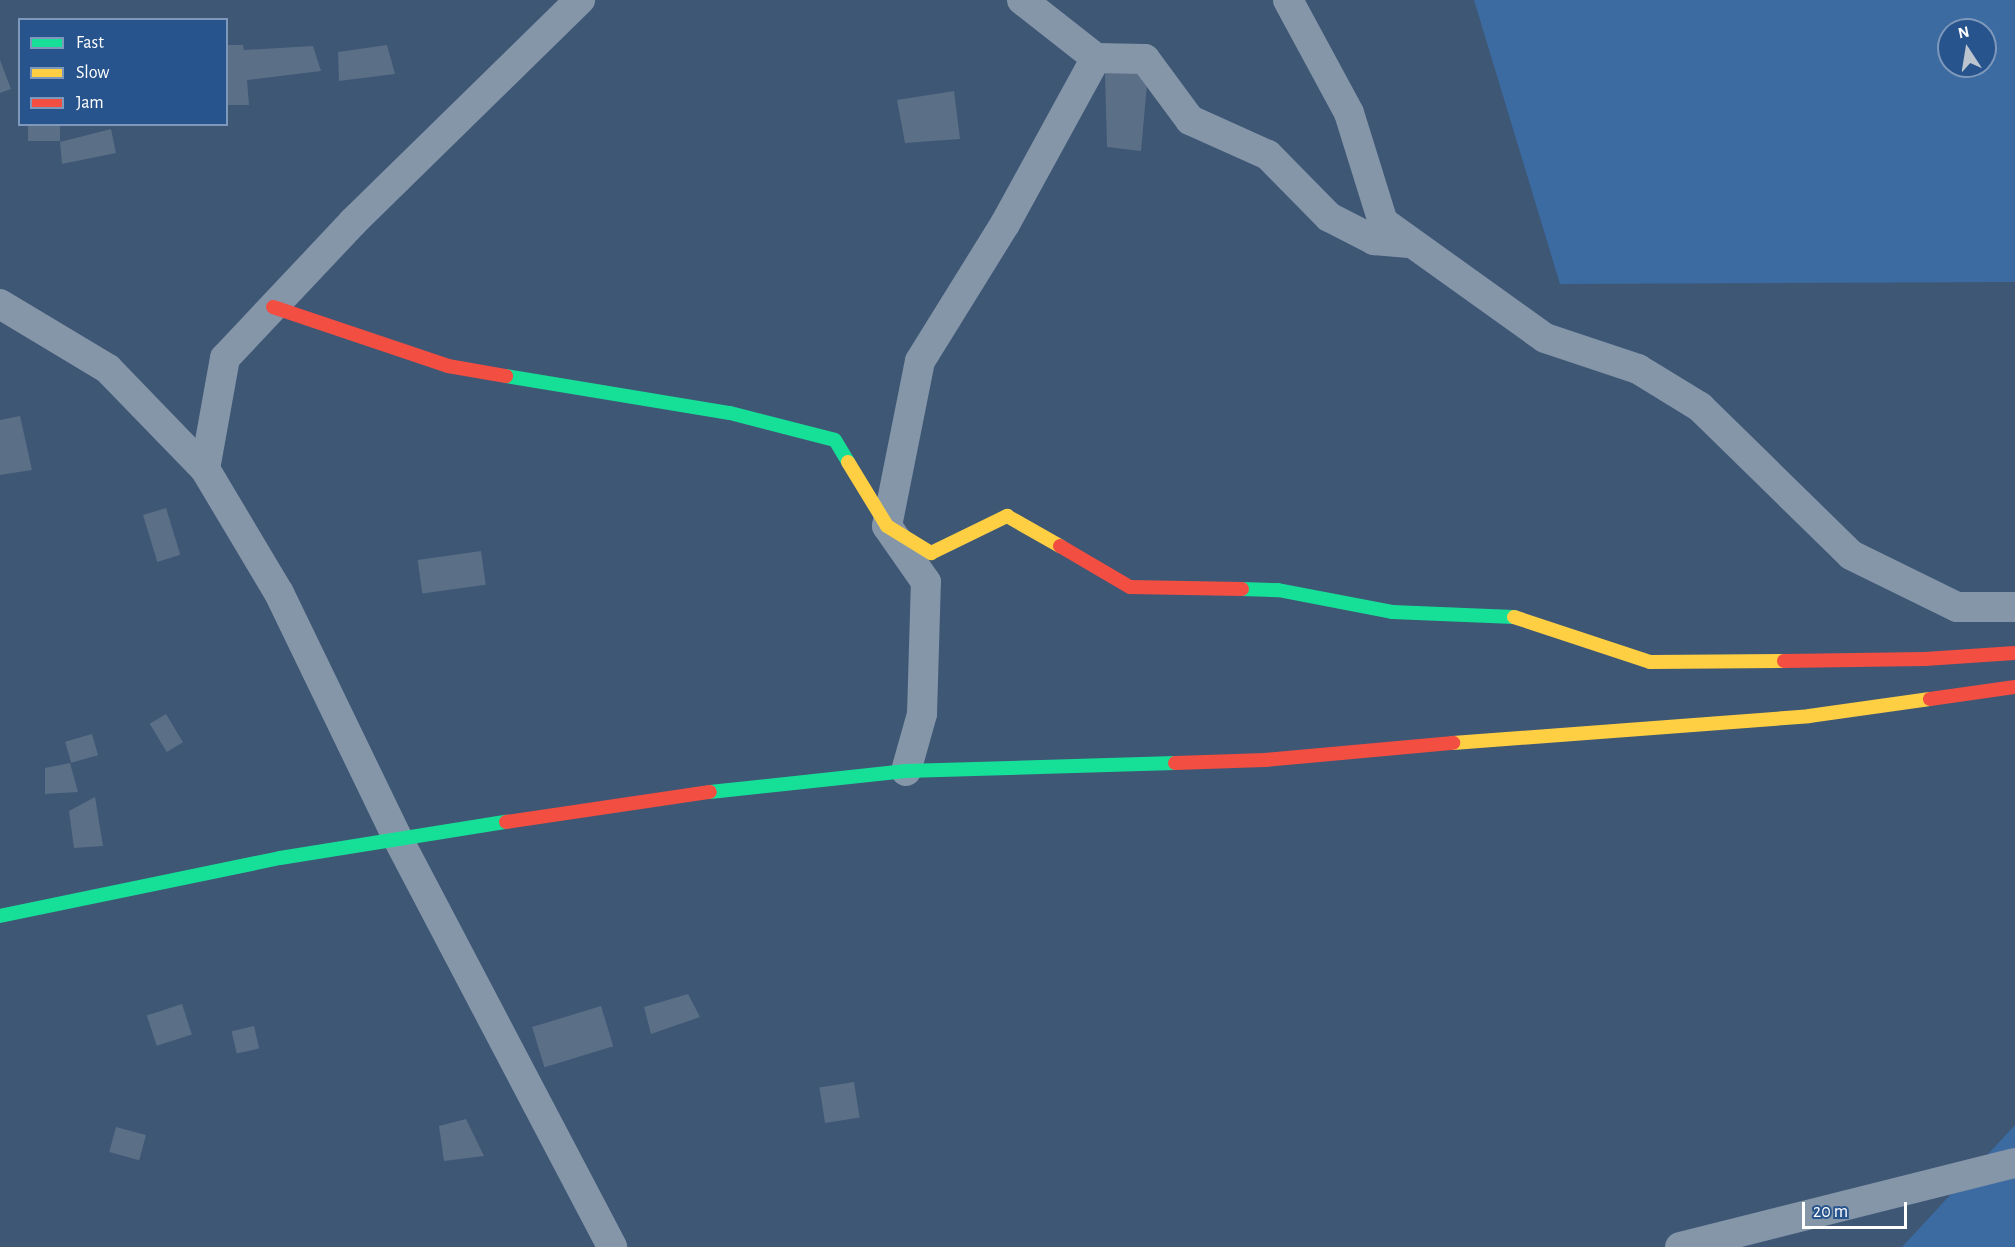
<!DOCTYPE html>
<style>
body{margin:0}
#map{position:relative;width:2015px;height:1247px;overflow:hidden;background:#3e5775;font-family:"Alegreya Sans",sans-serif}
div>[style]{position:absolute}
.green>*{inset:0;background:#3c6ba1}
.building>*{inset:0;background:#5b6f87;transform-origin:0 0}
.street>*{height:30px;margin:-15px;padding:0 15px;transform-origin:15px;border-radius:15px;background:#8596a9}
.fast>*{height:14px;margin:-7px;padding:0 7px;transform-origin:7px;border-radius:7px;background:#16e098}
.slow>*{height:14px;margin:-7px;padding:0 7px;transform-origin:7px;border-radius:7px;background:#ffcf43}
.jam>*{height:14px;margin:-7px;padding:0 7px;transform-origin:7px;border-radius:7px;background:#f24e42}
span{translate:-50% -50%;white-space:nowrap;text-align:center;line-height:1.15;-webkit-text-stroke:4.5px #27548c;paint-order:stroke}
.legend{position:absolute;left:18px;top:18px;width:210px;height:108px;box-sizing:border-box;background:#27548c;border:2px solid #7d98ba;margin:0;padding:8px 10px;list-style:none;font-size:18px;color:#fff}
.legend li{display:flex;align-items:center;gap:12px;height:30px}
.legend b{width:30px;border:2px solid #7d98ba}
.north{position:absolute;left:1937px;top:18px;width:60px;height:60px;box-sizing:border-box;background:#27548c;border:2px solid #7d98ba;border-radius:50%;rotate:348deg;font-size:16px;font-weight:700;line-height:24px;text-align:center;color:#fff}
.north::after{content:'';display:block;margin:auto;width:21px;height:27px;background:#bbc4cf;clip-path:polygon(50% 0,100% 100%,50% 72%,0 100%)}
.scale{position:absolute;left:1802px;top:1202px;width:105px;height:27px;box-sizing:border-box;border:3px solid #fff;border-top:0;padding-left:8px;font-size:18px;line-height:21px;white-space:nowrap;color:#fff;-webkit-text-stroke:4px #27548c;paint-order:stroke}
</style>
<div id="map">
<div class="green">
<div style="clip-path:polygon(evenodd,1474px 0,2015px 0,2015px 282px,1560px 284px,1474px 0,1949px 30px,1985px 30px,1985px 66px,1949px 66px,1949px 30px)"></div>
<div style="clip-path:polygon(2015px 1125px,2015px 1247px,1902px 1247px)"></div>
</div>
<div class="building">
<div style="clip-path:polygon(226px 45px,243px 45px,244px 50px,313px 46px,321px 71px,247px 80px,249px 105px,226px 105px)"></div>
<div style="clip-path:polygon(387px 45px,395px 74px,339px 81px,338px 52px)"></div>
<div style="clip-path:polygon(0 60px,11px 89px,0 93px)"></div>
<div style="clip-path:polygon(1105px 73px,1148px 73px,1141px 151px,1107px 147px)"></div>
<div style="clip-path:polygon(954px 91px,960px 139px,905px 143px,897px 100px)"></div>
<div style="left:28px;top:124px;width:32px;height:17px"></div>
<div style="clip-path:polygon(111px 129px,116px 153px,62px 164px,60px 142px)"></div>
<div style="clip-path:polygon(20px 416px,32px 470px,0 475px,0 420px)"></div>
<div style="left:166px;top:508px;width:49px;height:24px;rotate:73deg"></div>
<div style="left:481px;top:551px;width:34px;height:64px;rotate:82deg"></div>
<div style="left:166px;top:714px;width:33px;height:19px;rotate:59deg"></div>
<div style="left:92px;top:734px;width:22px;height:28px;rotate:74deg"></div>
<div style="clip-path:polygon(70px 763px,78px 792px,45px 794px,45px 768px)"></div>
<div style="clip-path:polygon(95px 797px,103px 846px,74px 848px,69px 811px)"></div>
<div style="clip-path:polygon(688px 994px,700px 1017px,651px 1034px,644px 1007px)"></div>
<div style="left:182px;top:1004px;width:32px;height:37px;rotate:72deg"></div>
<div style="left:601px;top:1006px;width:42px;height:72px;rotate:73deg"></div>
<div style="left:254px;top:1026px;width:23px;height:23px;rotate:77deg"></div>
<div style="left:854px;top:1082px;width:36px;height:35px;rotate:81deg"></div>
<div style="clip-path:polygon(466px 1119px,484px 1156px,444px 1161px,439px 1126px)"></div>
<div style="left:116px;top:1127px;width:31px;height:26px;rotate:15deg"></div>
</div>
<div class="street">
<div style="left:1022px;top:0;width:94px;rotate:38.1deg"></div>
<div style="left:1096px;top:58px;width:49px;rotate:1.2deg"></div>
<div style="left:1145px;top:59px;width:76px;rotate:53.6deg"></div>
<div style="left:1190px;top:120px;width:85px;rotate:24.2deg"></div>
<div style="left:1268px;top:155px;width:87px;rotate:45.5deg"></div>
<div style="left:1329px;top:217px;width:51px;rotate:27.1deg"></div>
<div style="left:1374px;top:240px;width:35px;rotate:5deg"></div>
<div style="left:1288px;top:0;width:128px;rotate:61.6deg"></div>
<div style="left:1349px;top:113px;width:114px;rotate:72.7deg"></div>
<div style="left:1383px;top:222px;width:199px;rotate:35.6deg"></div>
<div style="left:1545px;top:338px;width:98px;rotate:18.4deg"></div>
<div style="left:1638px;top:369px;width:73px;rotate:31.5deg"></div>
<div style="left:1700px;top:407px;width:211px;rotate:44.4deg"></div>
<div style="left:1851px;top:555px;width:118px;rotate:26.1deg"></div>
<div style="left:1957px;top:607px;width:58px"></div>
<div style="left:0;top:304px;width:126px;rotate:31deg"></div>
<div style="left:108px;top:369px;width:139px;rotate:45.9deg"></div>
<div style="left:205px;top:469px;width:144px;rotate:59.2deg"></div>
<div style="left:279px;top:593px;width:271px;rotate:64.2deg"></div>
<div style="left:397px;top:837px;width:463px;rotate:62.3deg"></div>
<div style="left:205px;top:469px;width:113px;rotate:-79.8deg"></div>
<div style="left:225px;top:358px;width:187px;rotate:-46.7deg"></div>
<div style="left:353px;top:222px;width:318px;rotate:-44.4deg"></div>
<div style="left:906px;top:771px;width:59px;rotate:-74.3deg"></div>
<div style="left:922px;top:714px;width:132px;rotate:-88.3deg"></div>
<div style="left:926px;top:582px;width:68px;rotate:-124.9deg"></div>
<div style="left:887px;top:526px;width:168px;rotate:-78.7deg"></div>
<div style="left:920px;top:361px;width:161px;rotate:-58.2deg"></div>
<div style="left:1005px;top:224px;width:189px;rotate:-61.3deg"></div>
<div style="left:1680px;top:1247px;width:345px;rotate:-14.1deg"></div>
</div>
<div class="fast">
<div style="left:506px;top:376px;width:227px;rotate:9.4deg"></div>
<div style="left:730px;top:413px;width:108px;rotate:14.4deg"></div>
<div style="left:835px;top:440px;width:26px;rotate:59deg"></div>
<div style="left:1242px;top:589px;width:36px;rotate:2deg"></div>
<div style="left:1278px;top:590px;width:116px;rotate:10.9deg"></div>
<div style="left:1392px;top:612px;width:122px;rotate:2.3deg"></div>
<div style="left:710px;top:792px;width:197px;rotate:-6.1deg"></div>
<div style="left:906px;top:771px;width:269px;rotate:-1.7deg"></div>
<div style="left:0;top:916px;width:286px;rotate:-11.7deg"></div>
<div style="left:280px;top:858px;width:229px;rotate:-9.1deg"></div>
</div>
<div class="slow">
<div style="left:848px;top:462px;width:75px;rotate:58.6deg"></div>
<div style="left:887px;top:526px;width:52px;rotate:31.5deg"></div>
<div style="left:931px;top:553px;width:85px;rotate:-26deg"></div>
<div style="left:1007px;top:516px;width:61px;rotate:29.5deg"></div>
<div style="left:1514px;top:617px;width:143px;rotate:18.3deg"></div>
<div style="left:1650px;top:662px;width:134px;rotate:-0.4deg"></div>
<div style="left:1453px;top:743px;width:357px;rotate:-4.3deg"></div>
<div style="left:1809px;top:716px;width:122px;rotate:-8deg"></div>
</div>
<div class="jam">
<div style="left:273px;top:307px;width:185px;rotate:18.6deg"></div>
<div style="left:448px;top:366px;width:59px;rotate:9.8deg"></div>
<div style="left:1060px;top:546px;width:81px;rotate:30.4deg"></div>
<div style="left:1130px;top:587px;width:112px;rotate:1deg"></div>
<div style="left:1784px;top:661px;width:141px;rotate:-0.8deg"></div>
<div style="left:1925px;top:659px;width:90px;rotate:-3.8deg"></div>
<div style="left:1930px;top:699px;width:86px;rotate:-8deg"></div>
<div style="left:1175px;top:763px;width:90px;rotate:-1.9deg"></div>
<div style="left:1265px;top:760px;width:189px;rotate:-5.2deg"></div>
<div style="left:506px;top:822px;width:206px;rotate:-8.4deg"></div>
</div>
<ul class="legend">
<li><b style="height:8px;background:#16e098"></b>Fast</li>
<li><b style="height:8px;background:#ffcf43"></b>Slow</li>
<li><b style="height:8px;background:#f24e42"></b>Jam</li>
</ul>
<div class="north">N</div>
<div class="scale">20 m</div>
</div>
